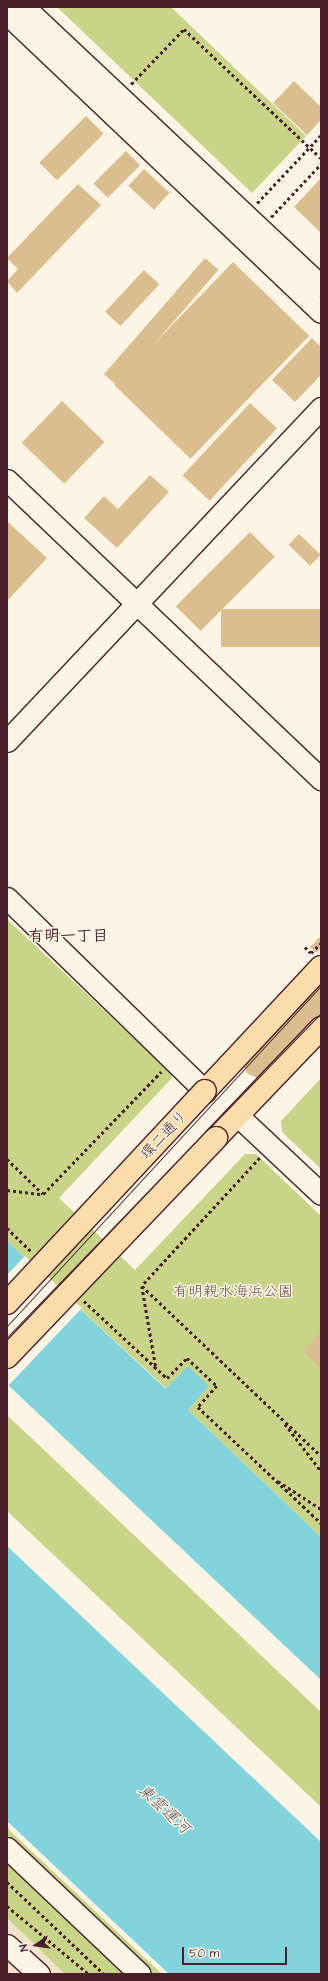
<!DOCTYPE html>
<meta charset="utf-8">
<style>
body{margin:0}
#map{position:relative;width:328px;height:1981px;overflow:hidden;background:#fcf5e5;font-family:"Architects Daughter","Klee One",sans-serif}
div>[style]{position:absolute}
.built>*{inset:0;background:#f2e4cb}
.green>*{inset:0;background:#c8d488}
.water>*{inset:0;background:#82d3dc}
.pier>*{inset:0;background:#fcf5e5}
.building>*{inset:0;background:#dbbe8f;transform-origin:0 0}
.path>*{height:2.5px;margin-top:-1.25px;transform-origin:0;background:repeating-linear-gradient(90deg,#4a1f2b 0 3px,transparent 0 6px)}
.roads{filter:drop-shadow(1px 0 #4a1f2b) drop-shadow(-1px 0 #4a1f2b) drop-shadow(0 1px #4a1f2b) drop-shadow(0 -1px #4a1f2b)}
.minor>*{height:21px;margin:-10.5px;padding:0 10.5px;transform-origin:10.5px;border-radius:10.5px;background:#fcf5e5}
.major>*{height:22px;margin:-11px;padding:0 11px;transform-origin:11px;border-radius:11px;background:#fddcac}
.tram>*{height:1px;margin:-0.5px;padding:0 0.5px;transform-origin:0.5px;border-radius:0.5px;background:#4a1f2b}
.bridges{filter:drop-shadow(1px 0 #4a1f2b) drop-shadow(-1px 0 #4a1f2b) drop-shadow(0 1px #4a1f2b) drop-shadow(0 -1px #4a1f2b)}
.major-bridge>*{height:22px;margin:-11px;padding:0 11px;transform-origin:11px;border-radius:11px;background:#fddcac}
span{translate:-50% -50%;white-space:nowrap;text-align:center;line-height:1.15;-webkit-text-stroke:3px #fcf5e5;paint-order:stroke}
.street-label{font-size:15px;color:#4a1f2b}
.park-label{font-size:15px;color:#6a4c42}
.neighbourhood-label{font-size:16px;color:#4a1f2b;font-weight:700}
.water-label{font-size:16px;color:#5b5560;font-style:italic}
.frame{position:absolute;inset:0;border:8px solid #4a1f2b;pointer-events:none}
.north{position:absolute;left:16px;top:1925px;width:40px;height:40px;-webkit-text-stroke:3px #fcf5e5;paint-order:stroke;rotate:257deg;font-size:11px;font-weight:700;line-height:16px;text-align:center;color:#4a1f2b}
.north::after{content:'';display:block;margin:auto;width:14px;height:18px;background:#4a1f2b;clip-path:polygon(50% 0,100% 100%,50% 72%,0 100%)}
.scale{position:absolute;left:182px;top:1947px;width:105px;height:18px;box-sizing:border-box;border:2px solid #4a1f2b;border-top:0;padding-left:5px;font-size:12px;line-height:14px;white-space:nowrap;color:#4a1f2b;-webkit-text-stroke:3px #fcf5e5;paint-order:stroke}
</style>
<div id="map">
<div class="built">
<div style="clip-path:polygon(7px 1918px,65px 1974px,7px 1974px)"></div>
</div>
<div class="green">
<div style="clip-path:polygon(57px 7px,171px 7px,306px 136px,252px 193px)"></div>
<div style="clip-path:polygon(7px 919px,172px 1074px,172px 1078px,59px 1198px,135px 1270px,245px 1154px,256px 1154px,321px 1216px,321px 1537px,188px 1410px,209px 1385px,167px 1389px,7px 1241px)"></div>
<div style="clip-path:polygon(321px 1078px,321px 1169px,282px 1132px,281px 1121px)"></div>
<div style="clip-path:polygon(7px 1415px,321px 1712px,321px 1807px,7px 1511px)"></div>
<div style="clip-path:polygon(7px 1828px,162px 1974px,65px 1974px,7px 1918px)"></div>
</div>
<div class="water">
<div style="clip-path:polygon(7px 1241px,166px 1389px,188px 1366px,209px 1386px,188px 1410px,321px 1537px,321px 1680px,7px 1384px)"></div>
<div style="clip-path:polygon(7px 1546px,321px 1842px,321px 1974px,169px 1974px,7px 1821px)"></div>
</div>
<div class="pier">
<div style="clip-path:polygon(25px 1256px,82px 1308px,7px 1387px,7px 1275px)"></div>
</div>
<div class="building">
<div style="clip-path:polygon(294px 81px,321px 107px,321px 120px,307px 135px,273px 103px)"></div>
<div style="left:86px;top:116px;width:25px;height:66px;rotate:45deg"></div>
<div style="left:126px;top:151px;width:20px;height:46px;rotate:45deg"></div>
<div style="left:144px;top:169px;width:35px;height:23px;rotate:43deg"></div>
<div style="clip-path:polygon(321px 178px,321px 233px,294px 207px)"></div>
<div style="clip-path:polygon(78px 184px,101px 205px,17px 293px,7px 281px,18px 269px,7px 258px)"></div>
<div style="left:205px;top:258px;width:18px;height:154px;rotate:41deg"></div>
<div style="left:233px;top:262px;width:106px;height:171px;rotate:44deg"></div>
<div style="left:144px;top:270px;width:21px;height:57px;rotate:43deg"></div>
<div style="clip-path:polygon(312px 338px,321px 347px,321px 375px,295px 402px,272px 380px)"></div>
<div style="left:62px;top:401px;width:59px;height:58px;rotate:44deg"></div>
<div style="left:250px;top:403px;width:37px;height:99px;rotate:43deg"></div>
<div style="clip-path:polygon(150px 475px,169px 492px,117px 548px,84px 518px,104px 496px,118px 509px)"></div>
<div style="clip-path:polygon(7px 521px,47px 558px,7px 601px)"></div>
<div style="left:250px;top:532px;width:35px;height:105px;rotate:45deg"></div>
<div style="left:299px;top:534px;width:30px;height:15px;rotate:44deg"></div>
<div style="left:321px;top:609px;width:38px;height:100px;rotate:90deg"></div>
<div style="clip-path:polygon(321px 936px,321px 948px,316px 953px,310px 947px)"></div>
<div style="clip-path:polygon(321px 974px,321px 1022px,265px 1081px,248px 1074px,243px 1065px)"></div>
<div style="clip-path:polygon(321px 1332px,321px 1369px,303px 1352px)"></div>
</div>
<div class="path">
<div style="left:131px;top:84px;width:76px;rotate:-46.1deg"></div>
<div style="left:184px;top:29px;width:188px;rotate:43.3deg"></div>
<div style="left:257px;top:203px;width:93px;rotate:-46.7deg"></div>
<div style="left:271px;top:217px;width:73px;rotate:-46.7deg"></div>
<div style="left:305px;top:947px;width:8px;rotate:45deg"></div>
<div style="left:311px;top:953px;width:14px;rotate:-45deg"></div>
<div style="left:260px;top:1158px;width:174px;rotate:132.7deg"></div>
<div style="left:142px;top:1286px;width:247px;rotate:43.5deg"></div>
<div style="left:7px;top:1159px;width:50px;rotate:44.2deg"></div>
<div style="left:43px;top:1194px;width:170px;rotate:-46deg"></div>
<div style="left:7px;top:1190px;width:35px;rotate:7deg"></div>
<div style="left:7px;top:1228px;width:33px;rotate:44deg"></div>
<div style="left:142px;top:1286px;width:83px;rotate:80.3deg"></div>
<div style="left:84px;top:1301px;width:113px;rotate:42.9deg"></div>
<div style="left:167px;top:1378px;width:28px;rotate:-45deg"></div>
<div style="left:187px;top:1358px;width:41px;rotate:43deg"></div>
<div style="left:217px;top:1386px;width:28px;rotate:132deg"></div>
<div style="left:198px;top:1407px;width:169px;rotate:43.3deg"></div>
<div style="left:285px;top:1424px;width:59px;rotate:52.5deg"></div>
<div style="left:278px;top:1481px;width:51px;rotate:33.1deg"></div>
<div style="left:7px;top:1882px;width:134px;rotate:43.5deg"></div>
<div style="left:7px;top:1906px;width:107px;rotate:39.7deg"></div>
</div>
<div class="roads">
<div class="minor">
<div style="left:24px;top:7px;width:407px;rotate:43.2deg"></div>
<div style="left:7px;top:14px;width:433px;rotate:43.5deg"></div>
<div style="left:7px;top:480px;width:434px;rotate:43.6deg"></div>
<div style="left:7px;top:741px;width:458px;rotate:-46.7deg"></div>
<div style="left:7px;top:898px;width:277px;rotate:44.3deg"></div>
<div style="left:237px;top:1115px;width:115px;rotate:43.2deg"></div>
<div style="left:7px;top:1848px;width:183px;rotate:43.5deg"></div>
<div style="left:7px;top:1945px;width:43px;rotate:42.2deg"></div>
</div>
<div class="major">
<div style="left:205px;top:1091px;width:170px;rotate:-46.9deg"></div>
<div style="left:216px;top:1138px;width:152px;rotate:-46.3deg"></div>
</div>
</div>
<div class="tram">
<div style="left:7px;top:1326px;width:463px;rotate:-47.3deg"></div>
<div style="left:7px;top:1337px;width:451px;rotate:-45.9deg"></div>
</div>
<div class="bridges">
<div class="major-bridge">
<div style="left:7px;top:1303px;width:290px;rotate:-47deg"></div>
<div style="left:7px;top:1357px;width:303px;rotate:-46.3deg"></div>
</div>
</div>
<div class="street-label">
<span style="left:164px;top:1135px;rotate:-47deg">環二通り</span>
</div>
<div class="park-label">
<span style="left:233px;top:1292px">有明親水海浜公園</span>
</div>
<div class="neighbourhood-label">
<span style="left:68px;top:936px">有明一丁目</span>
</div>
<div class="water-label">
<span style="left:164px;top:1809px;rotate:43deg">東雲運河</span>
</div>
<div class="frame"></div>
<div class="north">N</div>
<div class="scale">50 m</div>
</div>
